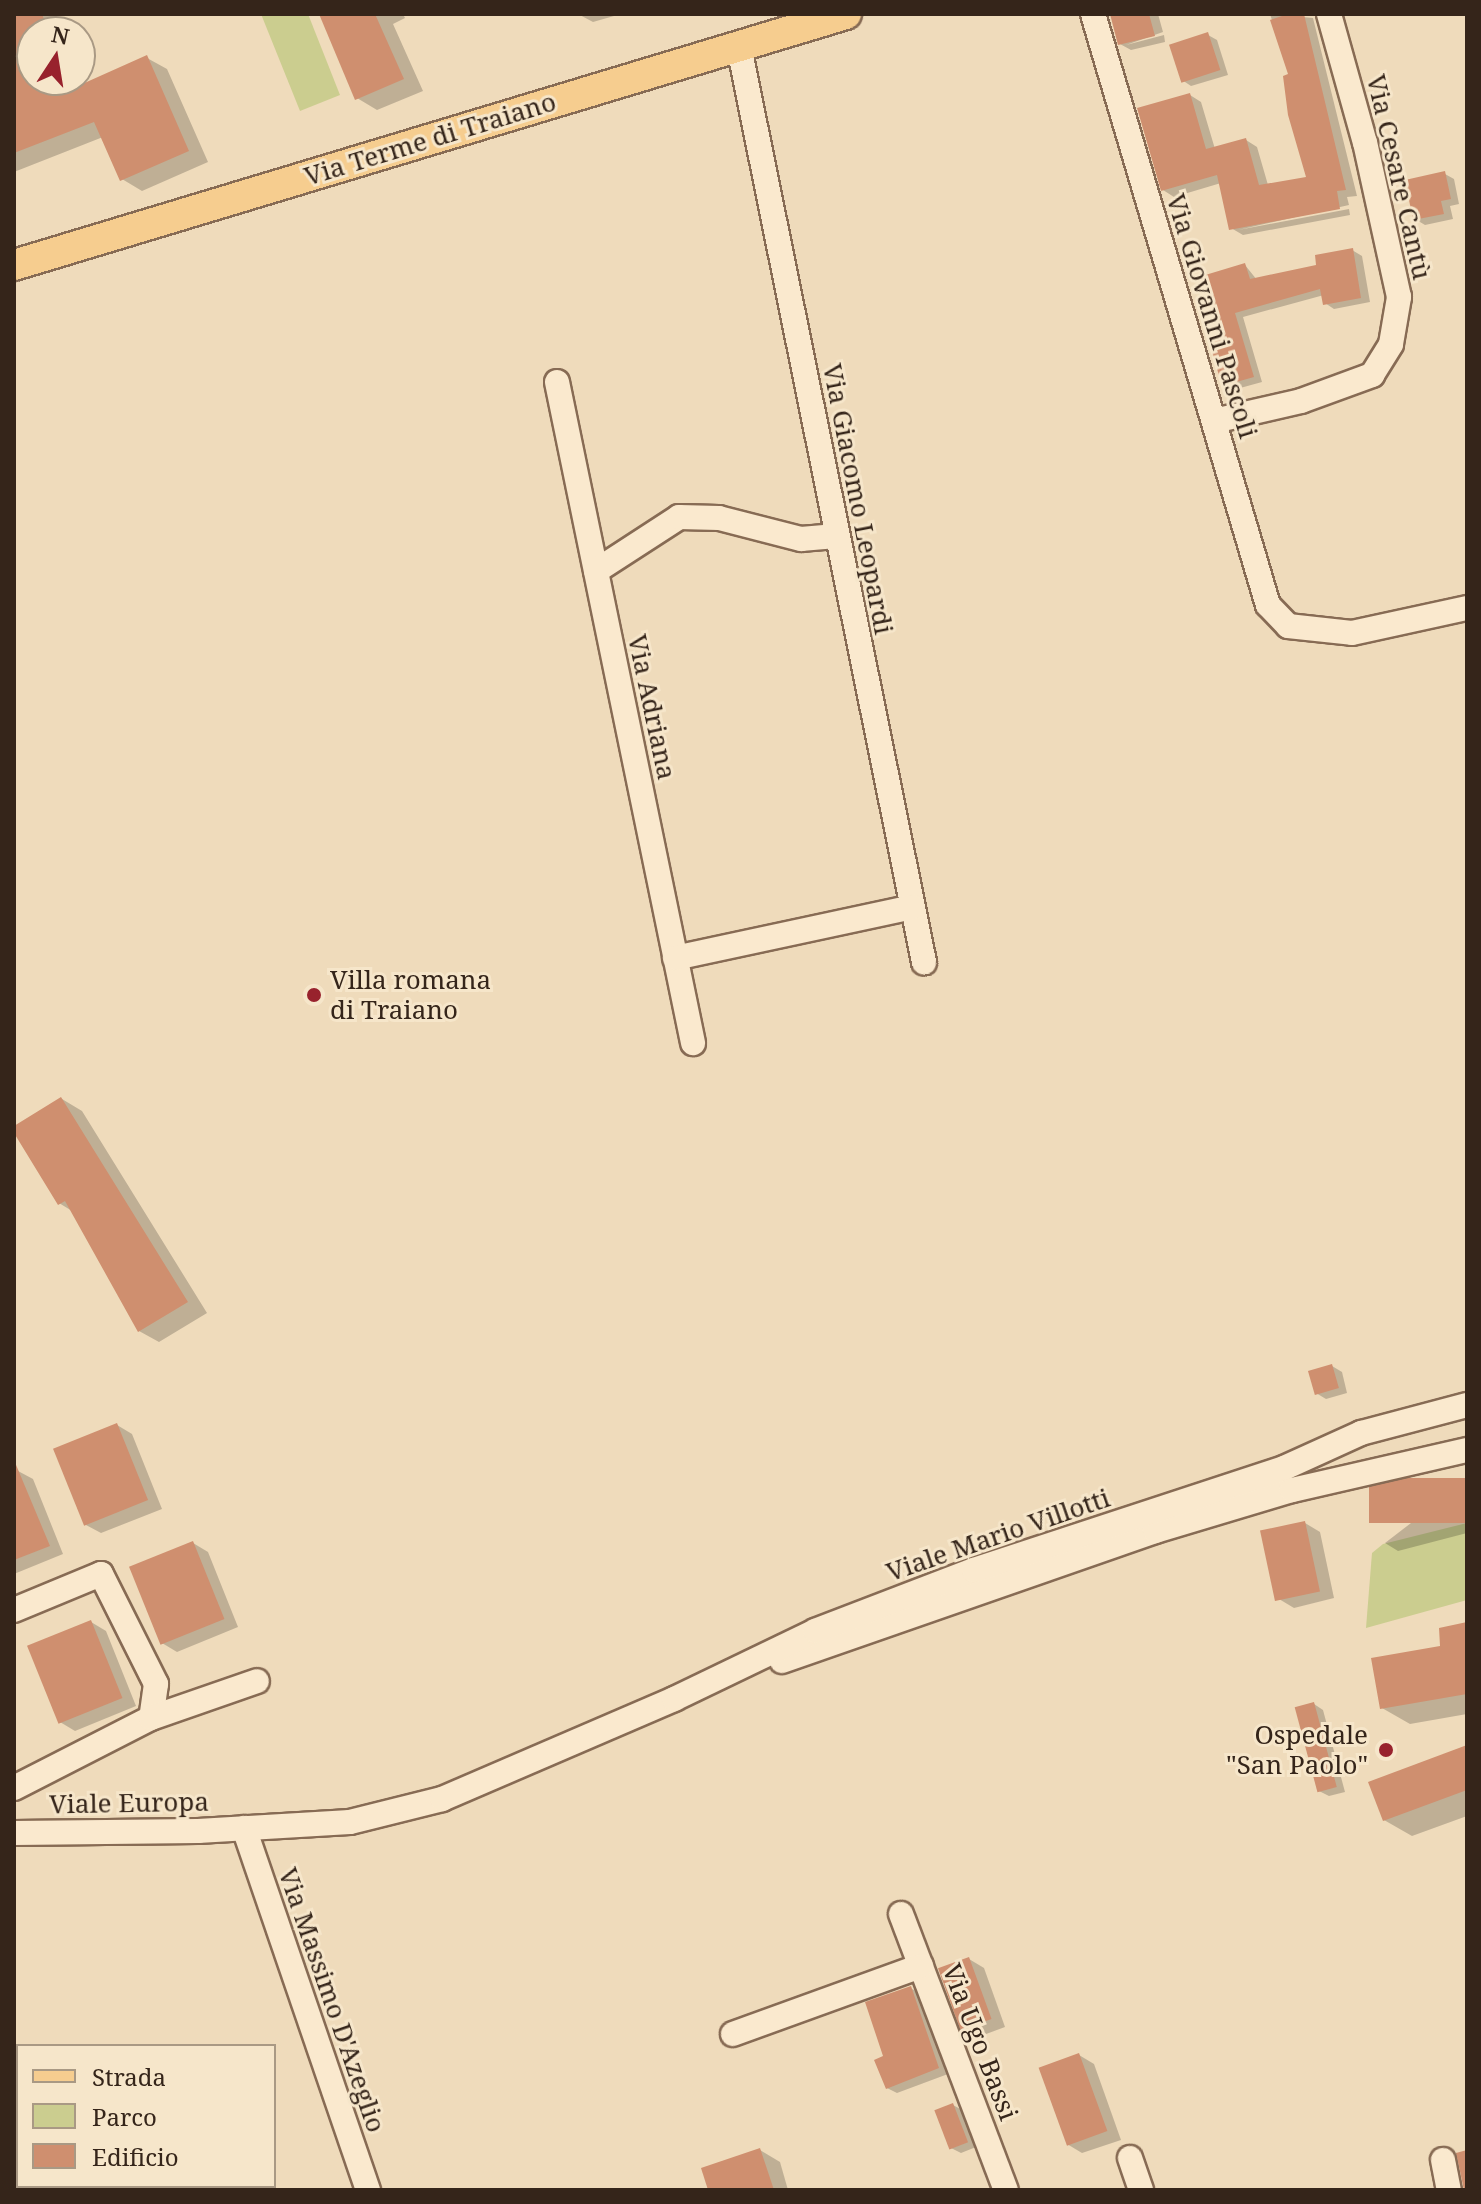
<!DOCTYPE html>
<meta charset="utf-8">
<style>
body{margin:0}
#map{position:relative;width:1481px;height:2204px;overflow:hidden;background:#efdbbb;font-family:"Noto Serif",serif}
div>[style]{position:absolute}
.green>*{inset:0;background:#cbcd8f}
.shadow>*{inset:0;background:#0003}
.building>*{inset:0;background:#cf8f6f;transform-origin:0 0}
.roads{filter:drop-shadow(2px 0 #876b54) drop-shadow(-2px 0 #876b54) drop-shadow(0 2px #876b54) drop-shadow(0 -2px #876b54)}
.minor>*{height:24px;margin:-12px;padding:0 12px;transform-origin:12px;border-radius:12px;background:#fae9ce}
.major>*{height:30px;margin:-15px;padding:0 15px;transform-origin:15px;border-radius:15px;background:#f6cd8f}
.dots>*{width:22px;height:22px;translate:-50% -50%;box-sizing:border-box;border:4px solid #f6e6ca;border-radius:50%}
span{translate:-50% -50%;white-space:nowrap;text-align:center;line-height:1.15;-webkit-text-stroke:6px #f6e6ca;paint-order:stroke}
.street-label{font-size:26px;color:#35251a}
.poi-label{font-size:26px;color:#35251a}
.left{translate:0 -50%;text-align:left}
.right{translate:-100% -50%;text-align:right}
.frame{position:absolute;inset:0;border:16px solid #35251a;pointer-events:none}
.legend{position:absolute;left:16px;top:2044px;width:260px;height:144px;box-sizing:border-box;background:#f6e6ca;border:2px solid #a99984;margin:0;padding:10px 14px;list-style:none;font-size:24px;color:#35251a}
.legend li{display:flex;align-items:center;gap:16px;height:40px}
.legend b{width:40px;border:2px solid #a99984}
.north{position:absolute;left:16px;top:16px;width:80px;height:80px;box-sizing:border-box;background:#f6e6ca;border:2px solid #a99984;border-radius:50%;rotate:12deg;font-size:22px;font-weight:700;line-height:32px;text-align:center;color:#35251a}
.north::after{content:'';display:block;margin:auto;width:28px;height:36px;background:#98222d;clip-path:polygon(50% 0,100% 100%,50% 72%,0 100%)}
</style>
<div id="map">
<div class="green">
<div style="clip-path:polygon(261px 14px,308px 14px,340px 95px,300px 111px)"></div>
<div style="clip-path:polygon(1467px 1523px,1467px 1600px,1366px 1628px,1372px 1553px,1383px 1544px)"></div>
</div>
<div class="shadow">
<div style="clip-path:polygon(14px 14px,56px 14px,63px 32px,32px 32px,32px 80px,80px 80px,80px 75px,84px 85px,147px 58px,167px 69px,208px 162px,142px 191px,122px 179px,103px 137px,14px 172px)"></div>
<div style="clip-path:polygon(323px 14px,403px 14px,405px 18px,393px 24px,423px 91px,377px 110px,357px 98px)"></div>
<div style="clip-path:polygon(578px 14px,621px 14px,593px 22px)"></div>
<div style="clip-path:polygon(1111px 14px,1158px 14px,1163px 32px,1126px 45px,1164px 35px,1165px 42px,1131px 50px,1120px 44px)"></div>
<div style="clip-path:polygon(1270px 14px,1313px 18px,1357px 196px,1347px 197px,1349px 205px,1238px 230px,1349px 209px,1350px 215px,1243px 235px,1231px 228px,1221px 183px,1174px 197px,1163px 190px,1190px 95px,1201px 102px,1215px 149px,1246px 140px,1257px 147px,1268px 185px,1309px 179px,1290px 76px)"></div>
<div style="clip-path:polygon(1208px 35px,1217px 40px,1228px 75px,1191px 86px,1182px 80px)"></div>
<div style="clip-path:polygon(1445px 174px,1454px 179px,1459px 204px,1450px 206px,1453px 219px,1425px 225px,1415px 219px)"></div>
<div style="clip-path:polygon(1352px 250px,1362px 256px,1370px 302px,1334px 309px,1325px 303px,1324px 295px,1243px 317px,1262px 382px,1233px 390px,1224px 385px,1224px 339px,1245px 265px,1257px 280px,1319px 266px)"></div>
<div style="clip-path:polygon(62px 1099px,82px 1111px,207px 1313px,159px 1342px,139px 1331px,72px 1211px,59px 1203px,14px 1129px)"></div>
<div style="clip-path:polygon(1332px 1366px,1342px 1372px,1347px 1393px,1326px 1399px,1316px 1393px)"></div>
<div style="clip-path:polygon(117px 1425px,132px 1434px,162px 1509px,101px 1533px,86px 1525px)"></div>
<div style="clip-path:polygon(18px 1471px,33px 1479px,63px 1554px,14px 1574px,14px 1472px)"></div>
<div style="clip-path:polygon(1467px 1480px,1467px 1533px,1398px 1551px,1385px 1543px)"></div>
<div style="clip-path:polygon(1305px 1523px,1320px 1532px,1334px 1598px,1294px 1608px,1279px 1599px)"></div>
<div style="clip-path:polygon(193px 1543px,208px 1552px,238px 1627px,177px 1652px,162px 1643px)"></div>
<div style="clip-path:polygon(91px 1622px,106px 1631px,136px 1706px,75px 1731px,60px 1722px)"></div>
<div style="clip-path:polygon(1467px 1623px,1467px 1714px,1410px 1724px,1382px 1708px)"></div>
<div style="clip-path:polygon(1314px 1704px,1323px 1710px,1345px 1792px,1329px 1796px,1319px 1791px)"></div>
<div style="clip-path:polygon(1467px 1747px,1467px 1816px,1412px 1836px,1384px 1820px)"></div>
<div style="clip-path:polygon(969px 1959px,984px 1968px,1005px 2027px,978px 2037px,963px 2029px)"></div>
<div style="clip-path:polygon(910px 1988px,920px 1993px,948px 2074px,897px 2093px,887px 2088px,885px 2058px)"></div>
<div style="clip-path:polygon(1079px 2055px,1094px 2064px,1121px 2140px,1082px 2153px,1067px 2144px)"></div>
<div style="clip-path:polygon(953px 2105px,962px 2110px,976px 2147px,961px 2153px,951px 2148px)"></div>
<div style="clip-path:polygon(760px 2150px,780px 2162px,788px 2190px,709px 2190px)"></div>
</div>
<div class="building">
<div style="clip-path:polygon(14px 14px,42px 14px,49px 32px,32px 32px,32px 80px,68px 80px,71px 89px,147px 55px,189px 151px,120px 181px,94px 122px,14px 153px)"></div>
<div style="clip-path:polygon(319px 14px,375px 14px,404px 79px,355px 100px)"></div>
<div style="clip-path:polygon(1110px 14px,1149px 14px,1155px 36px,1118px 45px)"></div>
<div style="clip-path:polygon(1288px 14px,1304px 14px,1346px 190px,1337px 191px,1340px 209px,1229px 230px,1217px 175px,1161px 191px,1137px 108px,1190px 93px,1206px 149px,1246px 138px,1259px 185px,1306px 177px,1288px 115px,1283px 76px,1288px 74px,1270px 20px)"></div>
<div style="left:1208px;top:32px;width:40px;height:41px;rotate:72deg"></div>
<div style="clip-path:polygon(1445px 171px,1451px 199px,1441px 201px,1444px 214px,1413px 220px,1405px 180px)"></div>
<div style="clip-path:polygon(1353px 248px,1361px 298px,1323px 305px,1320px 289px,1235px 313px,1254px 377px,1222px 386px,1209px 341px,1222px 338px,1202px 276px,1245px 263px,1250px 279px,1316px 265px,1315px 255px)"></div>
<div style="clip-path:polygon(61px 1097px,188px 1302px,138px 1332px,65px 1201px,58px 1205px,14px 1133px,14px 1126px)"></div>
<div style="left:1332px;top:1364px;width:25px;height:25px;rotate:74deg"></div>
<div style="left:117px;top:1423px;width:83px;height:69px;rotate:68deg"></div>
<div style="clip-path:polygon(14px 1460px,50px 1546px,14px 1560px)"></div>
<div style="left:1467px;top:1478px;width:45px;height:98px;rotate:90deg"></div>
<div style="left:1305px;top:1521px;width:72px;height:46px;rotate:78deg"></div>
<div style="left:193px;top:1541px;width:84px;height:69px;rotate:68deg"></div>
<div style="left:91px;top:1620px;width:84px;height:69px;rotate:68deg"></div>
<div style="clip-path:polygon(1467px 1622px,1467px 1694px,1380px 1709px,1371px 1658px,1440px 1646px,1439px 1628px)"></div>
<div style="left:1314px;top:1702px;width:88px;height:20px;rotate:75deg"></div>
<div style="clip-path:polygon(1467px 1745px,1467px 1790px,1383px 1821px,1368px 1782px)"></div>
<div style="left:969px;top:1957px;width:66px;height:33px;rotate:70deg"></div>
<div style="clip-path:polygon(911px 1986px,939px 2068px,886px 2089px,874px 2060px,883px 2056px,865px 2002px)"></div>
<div style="left:1079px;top:2053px;width:83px;height:43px;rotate:70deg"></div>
<div style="left:953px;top:2103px;width:42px;height:20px;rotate:69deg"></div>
<div style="clip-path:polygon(760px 2148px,774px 2190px,708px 2190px,701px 2168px)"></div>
<div style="clip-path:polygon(1467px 2150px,1467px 2190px,1464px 2190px,1456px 2153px)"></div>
</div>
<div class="roads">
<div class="minor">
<div style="left:1093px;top:14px;width:616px;rotate:73.51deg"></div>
<div style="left:1268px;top:605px;width:29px;rotate:46deg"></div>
<div style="left:1288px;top:626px;width:64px;rotate:6.2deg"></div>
<div style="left:1352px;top:633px;width:118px;rotate:-12.3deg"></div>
<div style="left:739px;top:47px;width:934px;rotate:78.57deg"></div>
<div style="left:557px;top:382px;width:675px;rotate:78.37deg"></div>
<div style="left:1214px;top:421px;width:89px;rotate:-12.9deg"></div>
<div style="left:1301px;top:401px;width:76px;rotate:-20.1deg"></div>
<div style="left:1372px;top:375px;width:36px;rotate:-58deg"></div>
<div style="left:1391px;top:344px;width:48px;rotate:-80.3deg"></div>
<div style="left:1399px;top:297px;width:158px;rotate:-102.4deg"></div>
<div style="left:1365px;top:143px;width:134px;rotate:-105.6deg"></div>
<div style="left:596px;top:571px;width:99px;rotate:-33deg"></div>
<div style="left:679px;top:517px;width:40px;rotate:1.4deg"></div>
<div style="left:719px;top:518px;width:85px;rotate:14.4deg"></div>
<div style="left:801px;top:539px;width:35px;rotate:-5deg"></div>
<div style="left:675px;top:958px;width:243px;rotate:-12.1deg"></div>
<div style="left:14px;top:1610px;width:94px;rotate:-22.5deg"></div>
<div style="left:101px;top:1574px;width:123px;rotate:63.4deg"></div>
<div style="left:156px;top:1684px;width:34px;rotate:98deg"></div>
<div style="left:782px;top:1661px;width:395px;rotate:-19.2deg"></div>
<div style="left:1155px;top:1531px;width:143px;rotate:-16.7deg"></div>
<div style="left:1292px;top:1490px;width:180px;rotate:-12.9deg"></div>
<div style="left:14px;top:1788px;width:154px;rotate:-27.1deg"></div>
<div style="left:151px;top:1718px;width:112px;rotate:-19.2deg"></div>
<div style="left:244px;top:1828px;width:383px;rotate:71.1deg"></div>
<div style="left:14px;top:1833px;width:184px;rotate:-0.6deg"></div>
<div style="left:198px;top:1831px;width:152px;rotate:-3.4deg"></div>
<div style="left:350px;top:1822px;width:95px;rotate:-14deg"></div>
<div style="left:442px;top:1799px;width:253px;rotate:-23.3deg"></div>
<div style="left:674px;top:1699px;width:157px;rotate:-25.7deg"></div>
<div style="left:815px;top:1631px;width:170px;rotate:-21deg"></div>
<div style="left:974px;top:1570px;width:326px;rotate:-18.2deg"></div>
<div style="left:1284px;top:1468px;width:85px;rotate:-24.4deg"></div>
<div style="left:1361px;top:1433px;width:110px;rotate:-14.8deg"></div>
<div style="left:901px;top:1914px;width:295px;rotate:69.2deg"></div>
<div style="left:733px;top:2034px;width:200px;rotate:-19.9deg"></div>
<div style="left:1130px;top:2158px;width:34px;rotate:71deg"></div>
<div style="left:1443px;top:2160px;width:31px;rotate:79deg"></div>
</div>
<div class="major">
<div style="left:14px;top:265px;width:869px;rotate:-16.79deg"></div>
</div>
</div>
<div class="dots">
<div style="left:314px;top:995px;background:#98222d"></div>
<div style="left:1386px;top:1750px;background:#98222d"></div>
</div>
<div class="street-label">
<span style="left:430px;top:139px;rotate:-17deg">Via Terme di Traiano</span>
<span style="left:1399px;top:177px;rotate:77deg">Via Cesare Cantù</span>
<span style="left:1212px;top:316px;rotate:73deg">Via Giovanni Pascoli</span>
<span style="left:858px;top:499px;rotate:79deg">Via Giacomo Leopardi</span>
<span style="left:652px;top:707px;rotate:78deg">Via Adriana</span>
<span style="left:998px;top:1535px;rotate:-19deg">Viale Mario Villotti</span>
<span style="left:129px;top:1803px;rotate:-1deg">Viale Europa</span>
<span style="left:332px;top:2000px;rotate:71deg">Via Massimo D'Azeglio</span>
<span style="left:980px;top:2042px;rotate:69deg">Via Ugo Bassi</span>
</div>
<div class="poi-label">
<span class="left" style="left:330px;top:995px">Villa romana<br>di Traiano</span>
<span class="right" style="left:1368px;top:1750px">Ospedale<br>"San Paolo"</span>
</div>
<div class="frame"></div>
<ul class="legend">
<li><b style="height:10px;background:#f6cd8f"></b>Strada</li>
<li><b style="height:22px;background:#cbcd8f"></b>Parco</li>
<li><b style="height:22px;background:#cf8f6f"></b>Edificio</li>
</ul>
<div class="north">N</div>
</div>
